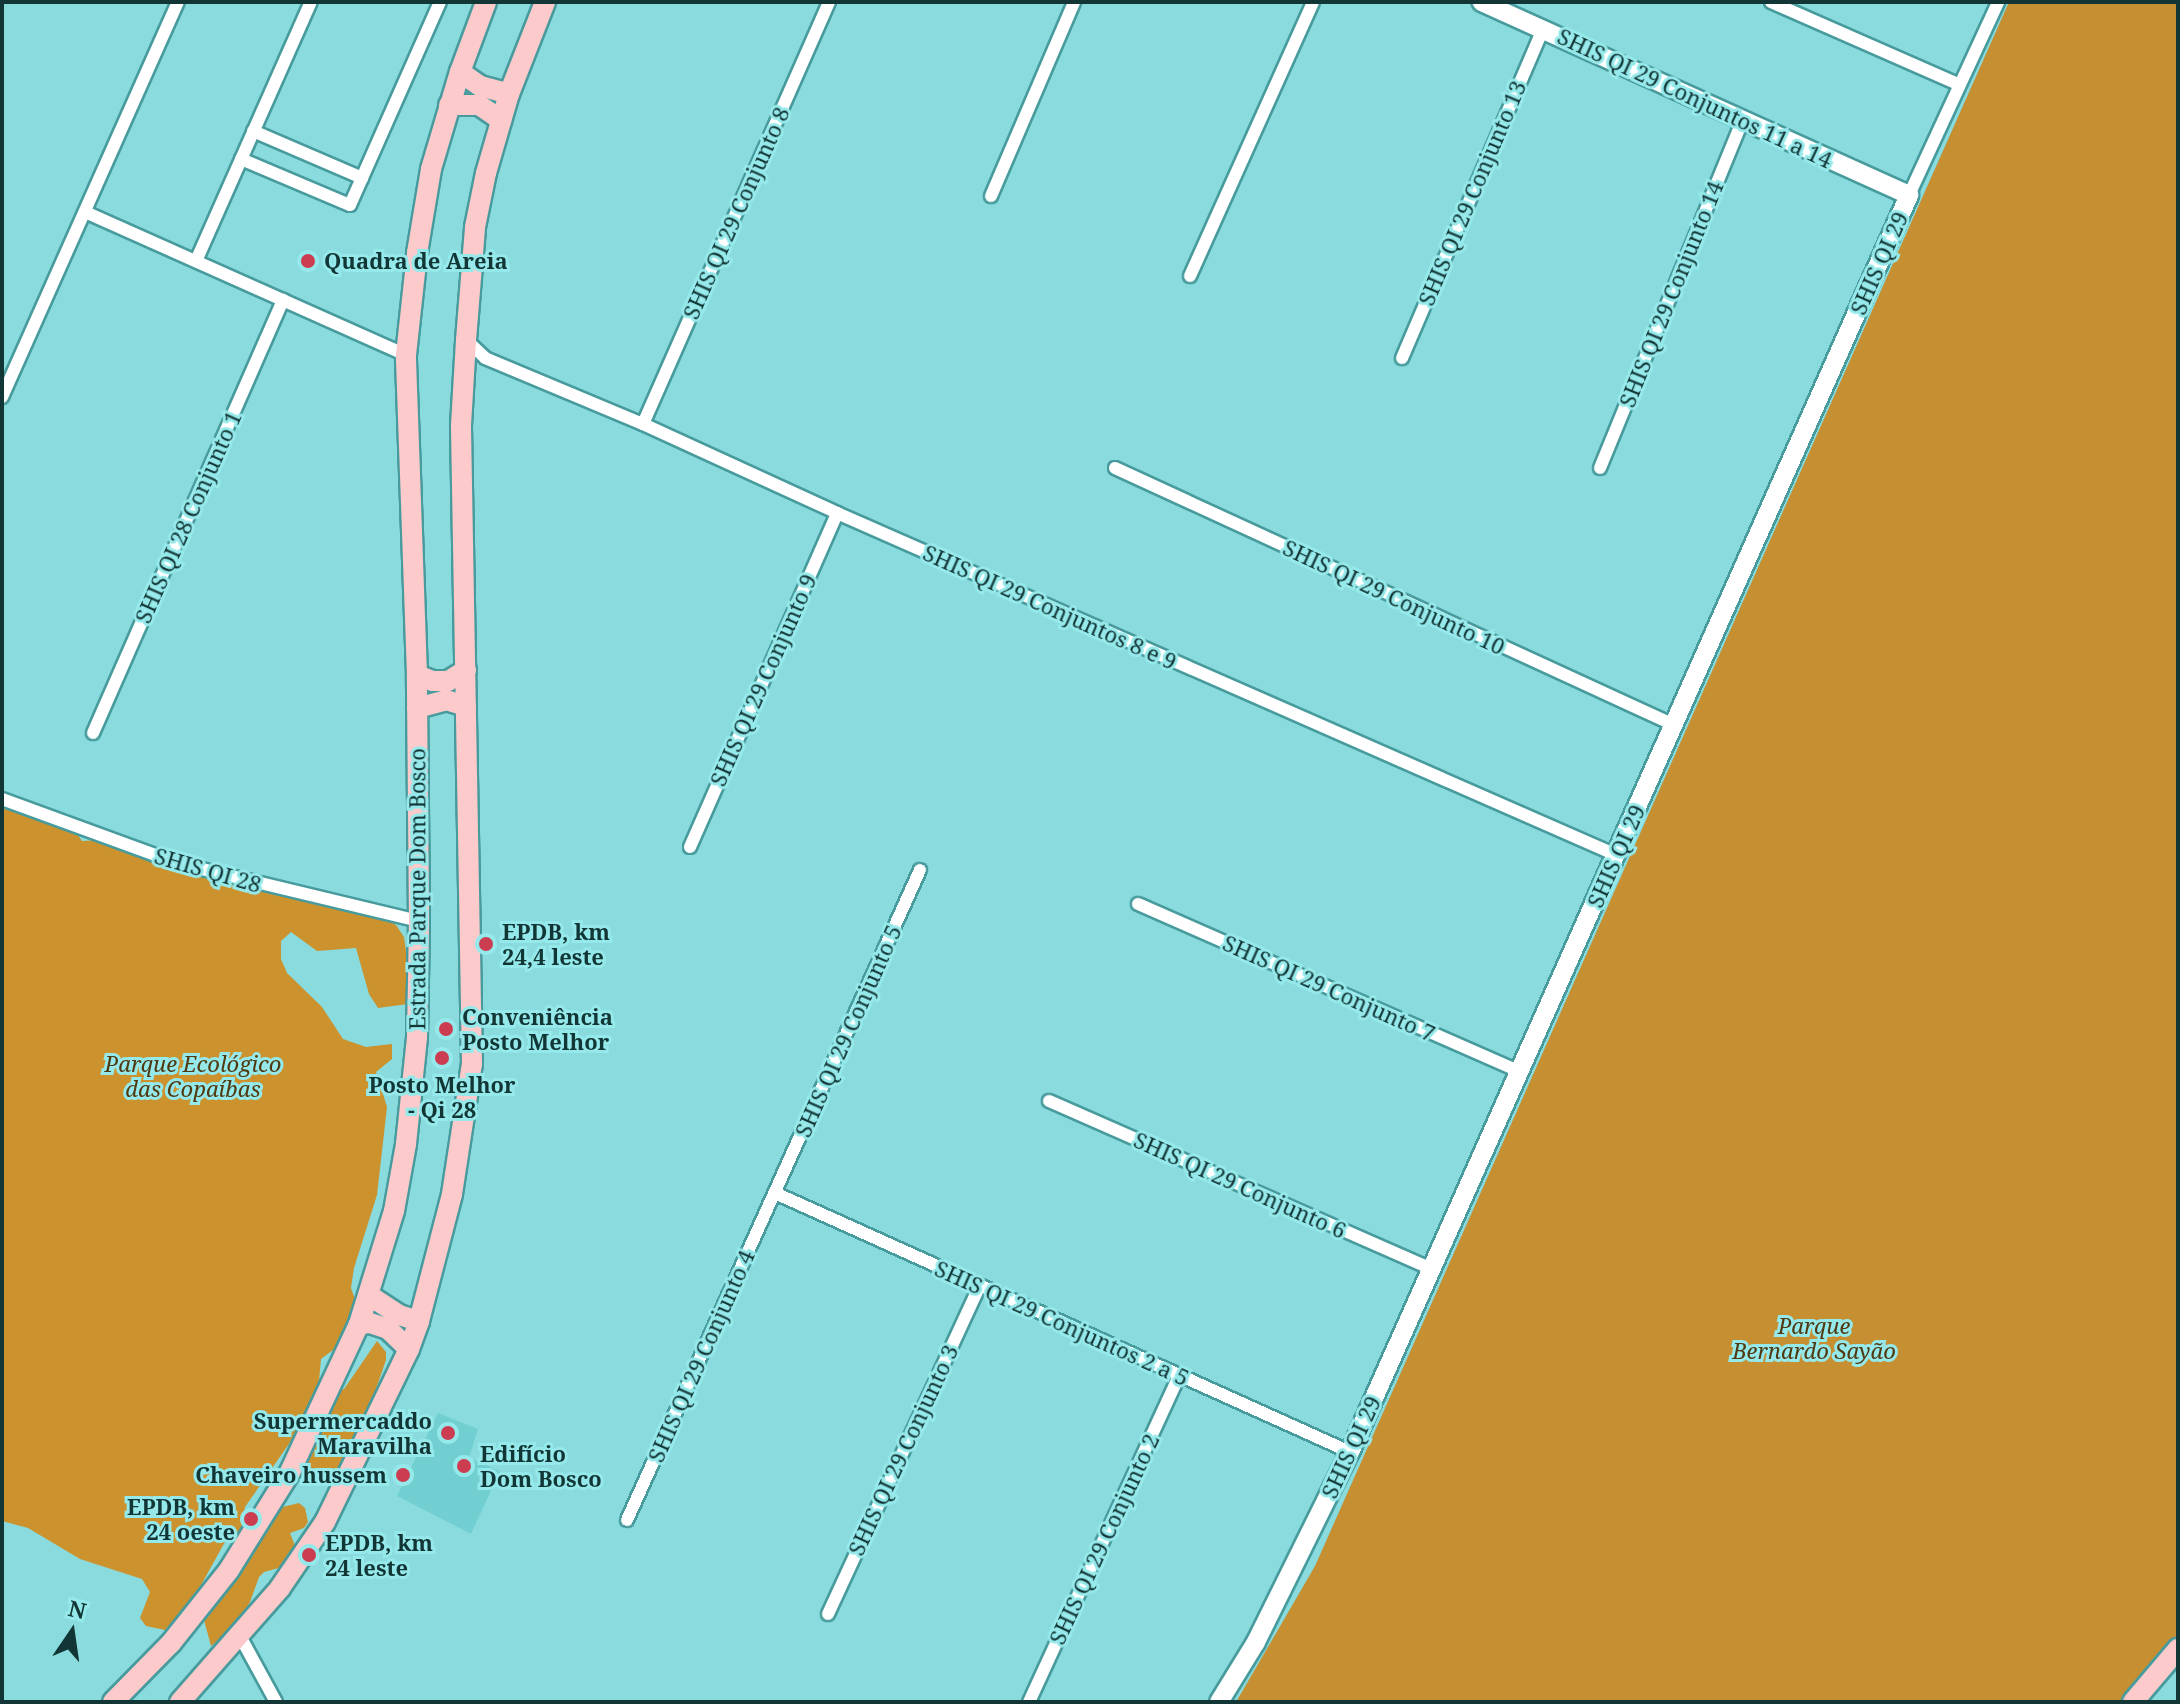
<!DOCTYPE html>
<meta charset="utf-8">
<style>
body{margin:0}
#map{position:relative;width:2180px;height:1704px;overflow:hidden;background:#89dbdd;font-family:"Noto Serif",serif}
div>[style]{position:absolute}
.built>*{inset:0;background:#72cfd1}
.green>*{inset:0;background:#c58f32}
.forest>*{inset:0;background:#cb922e}
.roads{filter:drop-shadow(2px 0 #489b9d) drop-shadow(-2px 0 #489b9d) drop-shadow(0 2px #489b9d) drop-shadow(0 -2px #489b9d)}
.street>*{height:12px;margin:-6px;padding:0 6px;transform-origin:6px;border-radius:6px;background:#fff}
.secondary>*{height:18px;margin:-9px;padding:0 9px;transform-origin:9px;border-radius:9px;background:#fff}
.primary>*{height:20px;margin:-10px;padding:0 10px;transform-origin:10px;border-radius:10px;background:#fdcacb}
.dots>*{width:22px;height:22px;translate:-50% -50%;box-sizing:border-box;border:4px solid #96e9ea;border-radius:50%}
span{translate:-50% -50%;white-space:nowrap;text-align:center;line-height:1.15;-webkit-text-stroke:6px #96e9ea;paint-order:stroke}
.street-label{font-size:22px;color:#123536}
.poi-label{font-size:22px;color:#123536;font-weight:700}
.left{translate:0 -50%;text-align:left}
.right{translate:-100% -50%;text-align:right}
.park-label{font-size:22px;color:#503810;font-style:italic}
.frame{position:absolute;inset:0;border:4px solid #123536;pointer-events:none}
.north{position:absolute;left:32px;top:1592px;width:80px;height:80px;-webkit-text-stroke:6px #96e9ea;paint-order:stroke;rotate:13deg;font-size:22px;font-weight:700;line-height:32px;text-align:center;color:#123536}
.north::after{content:'';display:block;margin:auto;width:28px;height:36px;background:#123536;clip-path:polygon(50% 0,100% 100%,50% 72%,0 100%)}
</style>
<div id="map">
<div class="built">
<div style="clip-path:polygon(438px 1413px,478px 1429px,469px 1458px,500px 1471px,471px 1534px,397px 1496px)"></div>
</div>
<div class="green">
<div style="clip-path:polygon(2009px 2px,2178px 2px,2178px 1642px,2127px 1702px,1236px 1702px,1315px 1566px)"></div>
</div>
<div class="forest">
<div style="clip-path:polygon(2px 798px,74px 829px,82px 841px,101px 840px,378px 915px,396px 925px,404px 937px,410px 980px,408px 1004px,378px 1008px,369px 994px,356px 948px,317px 951px,291px 932px,281px 941px,281px 959px,287px 973px,322px 1007px,343px 1039px,366px 1047px,392px 1044px,392px 1059px,376px 1072px,387px 1107px,377px 1195px,354px 1268px,351px 1288px,356px 1302px,345px 1341px,321px 1359px,319px 1381px,337px 1391px,344px 1389px,377px 1341px,386px 1352px,386px 1360px,368px 1412px,332px 1480px,310px 1482px,305px 1475px,300px 1462px,305px 1421px,245px 1507px,244px 1514px,250px 1515px,299px 1503px,305px 1508px,308px 1522px,304px 1528px,290px 1533px,296px 1548px,290px 1565px,264px 1572px,259px 1577px,250px 1602px,237px 1625px,211px 1646px,201px 1609px,243px 1531px,226px 1540px,190px 1605px,165px 1630px,146px 1626px,140px 1618px,150px 1592px,142px 1579px,80px 1559px,28px 1528px,2px 1521px)"></div>
</div>
<div class="roads">
<div class="street">
<div style="left:1771px;top:2px;width:204px;rotate:23.7deg"></div>
<div style="left:253px;top:131px;width:119px;rotate:23.3deg"></div>
<div style="left:241px;top:159px;width:118px;rotate:22.9deg"></div>
<div style="left:350px;top:205px;width:222px;rotate:-66.1deg"></div>
<div style="left:1909px;top:195px;width:213px;rotate:-65.2deg"></div>
<div style="left:991px;top:196px;width:211px;rotate:-66.8deg"></div>
<div style="left:85px;top:212px;width:351px;rotate:24deg"></div>
<div style="left:196px;top:261px;width:283px;rotate:-66.1deg"></div>
<div style="left:1190px;top:276px;width:300px;rotate:-65.8deg"></div>
<div style="left:466px;top:340px;width:26px;rotate:43deg"></div>
<div style="left:485px;top:358px;width:171px;rotate:22.7deg"></div>
<div style="left:643px;top:424px;width:213px;rotate:24.6deg"></div>
<div style="left:837px;top:513px;width:851px;rotate:23.7deg"></div>
<div style="left:1402px;top:358px;width:358px;rotate:-66.8deg"></div>
<div style="left:2px;top:397px;width:432px;rotate:-66deg"></div>
<div style="left:643px;top:424px;width:461px;rotate:-66.2deg"></div>
<div style="left:1115px;top:468px;width:615px;rotate:24.69deg"></div>
<div style="left:1600px;top:468px;width:376px;rotate:-67.7deg"></div>
<div style="left:93px;top:733px;width:473px;rotate:-66.3deg"></div>
<div style="left:2px;top:799px;width:186px;rotate:20.1deg"></div>
<div style="left:177px;top:863px;width:249px;rotate:13.5deg"></div>
<div style="left:690px;top:847px;width:365px;rotate:-66.2deg"></div>
<div style="left:1138px;top:904px;width:416px;rotate:23.7deg"></div>
<div style="left:1049px;top:1101px;width:417px;rotate:23.7deg"></div>
<div style="left:775px;top:1193px;width:631px;rotate:24.25deg"></div>
<div style="left:627px;top:1520px;width:713px;rotate:-65.74deg"></div>
<div style="left:828px;top:1614px;width:360px;rotate:-65.2deg"></div>
<div style="left:241px;top:1638px;width:73px;rotate:61.3deg"></div>
<div style="left:1029px;top:1702px;width:359px;rotate:-65.3deg"></div>
</div>
<div class="secondary">
<div style="left:1219px;top:1702px;width:70px;rotate:-58.3deg"></div>
<div style="left:1256px;top:1642px;width:212px;rotate:-63.7deg"></div>
<div style="left:1350px;top:1452px;width:1376px;rotate:-66.02deg"></div>
<div style="left:1909px;top:195px;width:469px;rotate:-155.7deg"></div>
</div>
<div class="primary">
<div style="left:460px;top:72px;width:24px;rotate:35deg"></div>
<div style="left:480px;top:86px;width:30px;rotate:15deg"></div>
<div style="left:449px;top:105px;width:30px"></div>
<div style="left:479px;top:105px;width:27px;rotate:34deg"></div>
<div style="left:417px;top:675px;width:17px;rotate:21deg"></div>
<div style="left:433px;top:681px;width:15px"></div>
<div style="left:448px;top:681px;width:21px;rotate:-31deg"></div>
<div style="left:417px;top:708px;width:30px;rotate:-15deg"></div>
<div style="left:446px;top:700px;width:21px;rotate:17deg"></div>
<div style="left:370px;top:1296px;width:35px;rotate:33deg"></div>
<div style="left:399px;top:1315px;width:21px;rotate:17deg"></div>
<div style="left:359px;top:1324px;width:11px;rotate:-5deg"></div>
<div style="left:370px;top:1323px;width:19px;rotate:18deg"></div>
<div style="left:388px;top:1329px;width:29px;rotate:44deg"></div>
<div style="left:113px;top:1702px;width:83px;rotate:-45.5deg"></div>
<div style="left:171px;top:1643px;width:93px;rotate:-51.5deg"></div>
<div style="left:229px;top:1570px;width:115px;rotate:-58.1deg"></div>
<div style="left:290px;top:1472px;width:163px;rotate:-65deg"></div>
<div style="left:359px;top:1324px;width:118px;rotate:-72.8deg"></div>
<div style="left:394px;top:1211px;width:68px;rotate:-79.8deg"></div>
<div style="left:406px;top:1144px;width:108px;rotate:-84.1deg"></div>
<div style="left:417px;top:1037px;width:116px;rotate:-89deg"></div>
<div style="left:419px;top:921px;width:246px;rotate:-90.5deg"></div>
<div style="left:417px;top:675px;width:320px;rotate:-92deg"></div>
<div style="left:406px;top:355px;width:103px;rotate:-83.8deg"></div>
<div style="left:417px;top:253px;width:85px;rotate:-80.5deg"></div>
<div style="left:431px;top:169px;width:101px;rotate:-73.4deg"></div>
<div style="left:460px;top:72px;width:75px;rotate:-69.6deg"></div>
<div style="left:180px;top:1702px;width:152px;rotate:-48.7deg"></div>
<div style="left:280px;top:1588px;width:80px;rotate:-55.7deg"></div>
<div style="left:325px;top:1522px;width:192px;rotate:-64.1deg"></div>
<div style="left:409px;top:1349px;width:30px;rotate:-70deg"></div>
<div style="left:419px;top:1321px;width:131px;rotate:-75.4deg"></div>
<div style="left:452px;top:1194px;width:132px;rotate:-81.3deg"></div>
<div style="left:472px;top:1064px;width:639px;rotate:-90.99deg"></div>
<div style="left:461px;top:425px;width:85px;rotate:-86.6deg"></div>
<div style="left:466px;top:340px;width:113px;rotate:-85.4deg"></div>
<div style="left:475px;top:227px;width:55px;rotate:-78.5deg"></div>
<div style="left:486px;top:173px;width:82px;rotate:-73.8deg"></div>
<div style="left:509px;top:94px;width:99px;rotate:-68.6deg"></div>
<div style="left:2133px;top:1702px;width:70px;rotate:-49.7deg"></div>
</div>
</div>
<div class="dots">
<div style="left:308px;top:261px;background:#cd3d51"></div>
<div style="left:486px;top:944px;background:#cd3d51"></div>
<div style="left:446px;top:1029px;background:#cd3d51"></div>
<div style="left:442px;top:1058px;background:#cd3d51"></div>
<div style="left:448px;top:1433px;background:#cd3d51"></div>
<div style="left:464px;top:1466px;background:#cd3d51"></div>
<div style="left:403px;top:1475px;background:#cd3d51"></div>
<div style="left:251px;top:1519px;background:#cd3d51"></div>
<div style="left:309px;top:1555px;background:#cd3d51"></div>
</div>
<div class="street-label">
<span style="left:1695px;top:98px;rotate:25deg">SHIS QI 29 Conjuntos 11 a 14</span>
<span style="left:1472px;top:193px;rotate:-67deg">SHIS QI 29 Conjunto 13</span>
<span style="left:736px;top:213px;rotate:-66deg">SHIS QI 29 Conjunto 8</span>
<span style="left:1879px;top:263px;rotate:-66deg">SHIS QI 29</span>
<span style="left:1671px;top:294px;rotate:-68deg">SHIS QI 29 Conjunto 14</span>
<span style="left:188px;top:517px;rotate:-66deg">SHIS QI 28 Conjunto 1</span>
<span style="left:1394px;top:597px;rotate:25deg">SHIS QI 29 Conjunto 10</span>
<span style="left:1050px;top:607px;rotate:24deg">SHIS QI 29 Conjuntos 8 e 9</span>
<span style="left:763px;top:680px;rotate:-66deg">SHIS QI 29 Conjunto 9</span>
<span style="left:1616px;top:856px;rotate:-66deg">SHIS QI 29</span>
<span style="left:208px;top:870px;rotate:16deg">SHIS QI 28</span>
<span style="left:417px;top:889px;rotate:-90deg">Estrada Parque Dom Bosco</span>
<span style="left:1329px;top:988px;rotate:24deg">SHIS QI 29 Conjunto 7</span>
<span style="left:848px;top:1031px;rotate:-66deg">SHIS QI 29 Conjunto 5</span>
<span style="left:1240px;top:1185px;rotate:24deg">SHIS QI 29 Conjunto 6</span>
<span style="left:1062px;top:1323px;rotate:24deg">SHIS QI 29 Conjuntos 2 a 5</span>
<span style="left:701px;top:1356px;rotate:-66deg">SHIS QI 29 Conjunto 4</span>
<span style="left:1351px;top:1447px;rotate:-65deg">SHIS QI 29</span>
<span style="left:903px;top:1450px;rotate:-65deg">SHIS QI 29 Conjunto 3</span>
<span style="left:1104px;top:1539px;rotate:-65deg">SHIS QI 29 Conjunto 2</span>
</div>
<div class="poi-label">
<span class="left" style="left:324px;top:261px">Quadra de Areia</span>
<span class="left" style="left:502px;top:944px">EPDB, km<br>24,4 leste</span>
<span class="left" style="left:462px;top:1029px">Conveniência<br>Posto Melhor</span>
<span style="left:442px;top:1097px">Posto Melhor<br>- Qi 28</span>
<span class="right" style="left:432px;top:1433px">Supermercaddo<br>Maravilha</span>
<span class="left" style="left:480px;top:1466px">Edifício<br>Dom Bosco</span>
<span class="right" style="left:387px;top:1475px">Chaveiro hussem</span>
<span class="right" style="left:235px;top:1519px">EPDB, km<br>24 oeste</span>
<span class="left" style="left:325px;top:1555px">EPDB, km<br>24 leste</span>
</div>
<div class="park-label">
<span style="left:193px;top:1076px">Parque Ecológico<br>das Copaíbas</span>
<span style="left:1814px;top:1338px">Parque<br>Bernardo Sayão</span>
</div>
<div class="frame"></div>
<div class="north">N</div>
</div>
